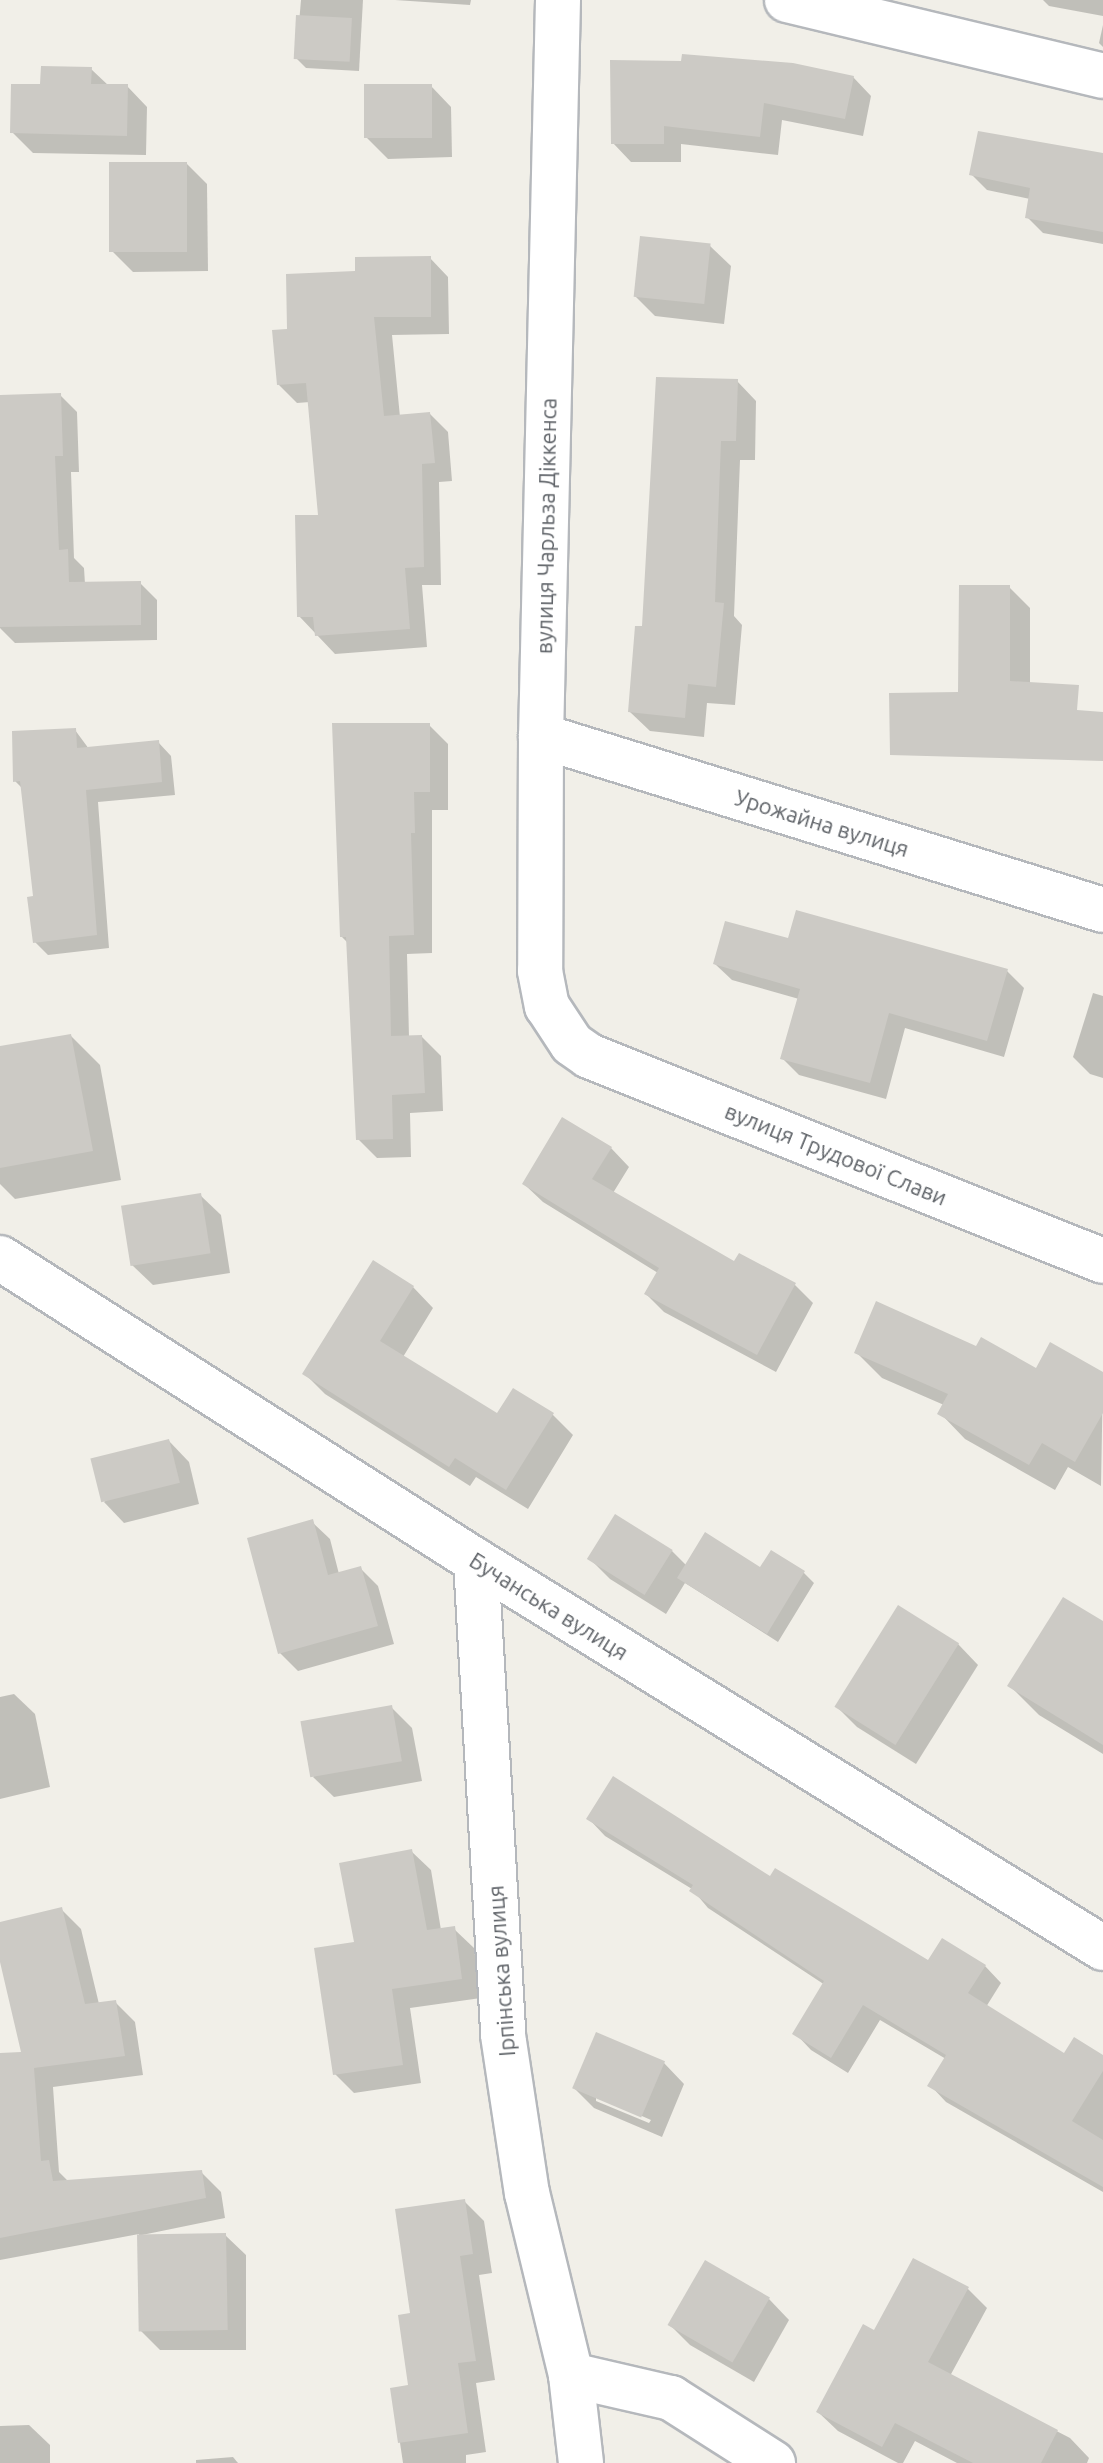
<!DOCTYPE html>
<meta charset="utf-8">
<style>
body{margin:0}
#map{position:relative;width:1103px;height:2463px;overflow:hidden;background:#f1efe8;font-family:Ubuntu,sans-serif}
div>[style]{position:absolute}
.shadow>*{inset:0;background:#0003}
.building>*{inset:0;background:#cccac5;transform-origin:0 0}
.roads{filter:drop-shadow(2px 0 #b5b8bc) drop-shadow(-2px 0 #b5b8bc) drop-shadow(0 2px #b5b8bc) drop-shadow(0 -2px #b5b8bc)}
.street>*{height:44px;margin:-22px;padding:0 22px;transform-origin:22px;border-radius:22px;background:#fff}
span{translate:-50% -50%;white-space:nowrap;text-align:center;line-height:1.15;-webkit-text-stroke:7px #fff;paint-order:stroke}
.street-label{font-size:22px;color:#5f6368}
</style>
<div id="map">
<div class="shadow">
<div style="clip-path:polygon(301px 0,363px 0,359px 71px,306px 68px,296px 58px)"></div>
<div style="clip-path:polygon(395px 0,471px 0,470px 5px)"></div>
<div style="clip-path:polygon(1043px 0,1103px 0,1103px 16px,1049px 6px)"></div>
<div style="clip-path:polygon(1103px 25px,1103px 47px,1099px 43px)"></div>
<div style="clip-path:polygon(612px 62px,853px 77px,871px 96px,863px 136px,782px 120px,778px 155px,681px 144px,681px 162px,631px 162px,613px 143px)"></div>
<div style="clip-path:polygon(91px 69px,109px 86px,127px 86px,147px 107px,146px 155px,33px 153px,12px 132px,42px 86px)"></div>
<div style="clip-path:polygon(431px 86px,451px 107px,452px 157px,388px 159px,367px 138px)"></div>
<div style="clip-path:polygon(1103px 155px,1103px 244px,1043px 233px,1027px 217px,1030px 199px,987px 190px,971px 174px)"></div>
<div style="clip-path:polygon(187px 164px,207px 184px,208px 271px,133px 272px,112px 251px)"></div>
<div style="clip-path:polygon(710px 246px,731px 266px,724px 324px,655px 316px,634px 295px)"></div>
<div style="clip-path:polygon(430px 258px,448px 277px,449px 334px,392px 335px,400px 417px,430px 414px,448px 432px,452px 481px,439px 482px,441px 585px,422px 585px,427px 647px,335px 654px,299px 616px,320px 517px,310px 402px,297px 403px,278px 384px,289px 331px,357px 273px)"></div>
<div style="clip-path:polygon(737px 381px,756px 401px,755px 460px,740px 460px,734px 616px,742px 625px,735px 705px,707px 703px,704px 737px,650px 731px,630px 712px,644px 628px)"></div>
<div style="clip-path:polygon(60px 395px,77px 412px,79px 472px,71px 472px,74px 558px,84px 568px,85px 584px,140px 583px,157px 600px,157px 640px,15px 643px,0 628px,0 397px)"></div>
<div style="clip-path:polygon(1009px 587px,1030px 608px,1030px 723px,960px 695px)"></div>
<div style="clip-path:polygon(429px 725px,448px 744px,448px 810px,432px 810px,432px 953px,407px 954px,409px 1037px,422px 1037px,441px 1056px,443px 1111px,410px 1113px,411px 1157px,377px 1158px,358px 1139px,348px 943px,342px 937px)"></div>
<div style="clip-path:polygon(75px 730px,89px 749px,158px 742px,171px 756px,175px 795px,98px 802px,109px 948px,48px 955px,35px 942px,35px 898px,22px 788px,15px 781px)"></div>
<div style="clip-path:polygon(789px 941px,1007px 971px,1024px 988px,1004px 1057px,905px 1028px,886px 1099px,799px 1075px,782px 1058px,799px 999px,732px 980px,715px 964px)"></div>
<div style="clip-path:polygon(1093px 993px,1103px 996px,1103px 1078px,1090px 1074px,1073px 1057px)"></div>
<div style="clip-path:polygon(71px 1036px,100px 1065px,121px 1180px,15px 1199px,0 1184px,0 1048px)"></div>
<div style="clip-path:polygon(611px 1148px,629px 1167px,613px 1193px,735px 1264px,795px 1285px,813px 1303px,776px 1372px,664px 1312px,646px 1294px,658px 1273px,543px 1202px,524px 1184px)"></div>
<div style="clip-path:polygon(200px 1195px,221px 1215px,230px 1273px,153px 1285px,132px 1265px)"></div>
<div style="clip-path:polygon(413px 1287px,433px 1308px,403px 1357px,498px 1416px,553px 1415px,573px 1435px,528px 1509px,476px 1477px,470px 1486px,325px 1394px,305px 1374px)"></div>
<div style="clip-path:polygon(976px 1349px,1037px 1371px,1103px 1374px,1101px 1486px,1068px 1467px,1055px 1490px,965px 1439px,940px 1413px,944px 1405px,882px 1378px,856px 1352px)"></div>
<div style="clip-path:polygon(169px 1441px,189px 1462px,199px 1504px,124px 1523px,104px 1502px)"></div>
<div style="clip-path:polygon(312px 1522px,330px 1539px,339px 1574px,360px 1568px,378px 1586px,394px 1644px,298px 1671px,280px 1653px)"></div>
<div style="clip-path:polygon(672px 1551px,687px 1566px,804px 1573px,814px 1583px,778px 1642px,685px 1583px,666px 1614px,610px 1579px,590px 1559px)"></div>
<div style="clip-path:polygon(1103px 1624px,1103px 1754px,1039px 1715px,1010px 1686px)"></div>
<div style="clip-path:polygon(958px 1644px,978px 1665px,916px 1764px,857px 1727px,837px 1707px)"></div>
<div style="clip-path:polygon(14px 1694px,35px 1714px,50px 1787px,0 1799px,0 1697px)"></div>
<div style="clip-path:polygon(391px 1707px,412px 1728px,422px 1781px,334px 1797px,313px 1777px)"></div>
<div style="clip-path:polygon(589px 1819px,771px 1878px,929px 1963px,985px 1966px,1001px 1983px,986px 2007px,1065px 2055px,1103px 2056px,1103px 2192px,946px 2102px,930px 2085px,946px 2059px,880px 2020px,848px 2073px,811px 2050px,795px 2033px,825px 1985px,708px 1908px,692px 1889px,605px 1836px)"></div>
<div style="clip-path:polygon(411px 1851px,431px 1870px,441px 1930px,454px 1929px,474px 1948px,481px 1998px,410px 2008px,421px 2083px,354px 2093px,335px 2074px,356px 1943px)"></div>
<div style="clip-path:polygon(61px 1909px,81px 1929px,99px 2004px,115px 2002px,135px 2022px,143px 2075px,53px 2087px,59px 2172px,69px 2182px,201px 2172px,221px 2192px,225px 2218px,142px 2235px,225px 2235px,246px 2255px,246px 2350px,160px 2350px,140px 2330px,139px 2234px,0 2260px,0 2056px,24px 2054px,0 1954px,0 1924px)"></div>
<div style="clip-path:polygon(evenodd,664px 2063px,684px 2084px,662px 2137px,594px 2108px,574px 2088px,664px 2063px,596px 2096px,651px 2120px,649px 2123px,596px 2101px,596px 2096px)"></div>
<div style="clip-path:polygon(464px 2201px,484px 2221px,492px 2273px,479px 2275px,495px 2380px,476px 2383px,486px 2452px,466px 2455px,466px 2463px,403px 2463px,392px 2389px,410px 2387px,413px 2315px)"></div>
<div style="clip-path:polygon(967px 2288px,987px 2308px,950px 2376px,1070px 2438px,1089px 2458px,1087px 2463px,957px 2463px,915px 2441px,903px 2463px,898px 2463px,838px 2431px,818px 2412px,875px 2333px)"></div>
<div style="clip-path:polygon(769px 2299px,789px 2320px,754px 2382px,690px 2345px,670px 2325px)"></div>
<div style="clip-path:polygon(29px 2425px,50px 2445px,50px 2463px,0 2463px,0 2426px)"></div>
<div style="clip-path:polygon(233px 2457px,238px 2463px,196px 2463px,196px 2460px)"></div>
</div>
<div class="building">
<div style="left:296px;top:15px;width:56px;height:44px;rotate:3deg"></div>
<div style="clip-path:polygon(682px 54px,793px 63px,854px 76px,845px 119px,764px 103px,760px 137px,664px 126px,664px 144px,611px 144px,610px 60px,681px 61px)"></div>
<div style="clip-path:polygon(41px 66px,92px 67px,91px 84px,128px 84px,127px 136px,10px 133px,11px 84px,40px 84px)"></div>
<div style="left:432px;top:84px;width:54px;height:68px;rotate:90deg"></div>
<div style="clip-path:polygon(978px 131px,1103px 153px,1103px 232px,1025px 218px,1030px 188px,969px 175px)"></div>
<div style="left:109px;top:162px;width:78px;height:90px"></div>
<div style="left:640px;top:236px;width:71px;height:61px;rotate:6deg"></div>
<div style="clip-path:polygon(431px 256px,431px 317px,374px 317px,384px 416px,430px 412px,435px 463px,422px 464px,424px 567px,405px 568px,410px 629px,315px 636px,313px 617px,297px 617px,295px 515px,318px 515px,306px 383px,277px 385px,272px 330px,287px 329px,286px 274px,355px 271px,355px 257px)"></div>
<div style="clip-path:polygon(656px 377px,738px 379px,736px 441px,721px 441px,715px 602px,724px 603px,716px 687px,688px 684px,685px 718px,628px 712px,635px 626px,642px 626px)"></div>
<div style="clip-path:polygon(61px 393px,63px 456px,55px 456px,59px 550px,68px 549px,69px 582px,141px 581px,141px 625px,0 627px,0 395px)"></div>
<div style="clip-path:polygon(959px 585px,1010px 585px,1010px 681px,1079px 685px,1077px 710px,1103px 712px,1103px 761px,890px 755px,889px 693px,958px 692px)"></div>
<div style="clip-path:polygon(332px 723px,430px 723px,430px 792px,414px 792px,415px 833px,411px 833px,414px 935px,389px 936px,391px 1036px,422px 1035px,425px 1093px,392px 1095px,393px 1139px,356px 1140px,346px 937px,340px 937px)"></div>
<div style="clip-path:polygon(76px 728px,77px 748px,159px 740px,162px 782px,86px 790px,97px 935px,33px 943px,27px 897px,33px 896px,20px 781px,13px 782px,12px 731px)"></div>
<div style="clip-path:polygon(796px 910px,1008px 969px,987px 1041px,889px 1013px,870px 1083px,780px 1059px,800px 989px,713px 964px,725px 921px,788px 938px)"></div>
<div style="clip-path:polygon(71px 1034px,93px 1151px,0 1168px,0 1046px)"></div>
<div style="clip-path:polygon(562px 1117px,612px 1147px,592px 1179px,734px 1261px,739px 1253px,796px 1283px,757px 1355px,644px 1294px,659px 1268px,522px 1184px)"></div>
<div style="left:201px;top:1193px;width:61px;height:81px;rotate:81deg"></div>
<div style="clip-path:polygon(373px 1260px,414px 1286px,380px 1341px,497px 1413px,513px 1388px,554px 1413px,506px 1490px,455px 1458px,449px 1467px,302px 1374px)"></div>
<div style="clip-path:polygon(876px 1301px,976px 1346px,981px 1337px,1036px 1368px,1050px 1342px,1103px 1372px,1103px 1413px,1075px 1462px,1042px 1443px,1029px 1465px,937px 1414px,948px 1394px,854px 1353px)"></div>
<div style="left:169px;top:1439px;width:45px;height:81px;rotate:76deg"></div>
<div style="left:615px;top:1514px;width:68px;height:53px;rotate:32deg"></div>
<div style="clip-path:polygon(313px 1519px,328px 1575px,361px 1566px,378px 1626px,278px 1654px,247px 1538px)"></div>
<div style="clip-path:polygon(705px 1532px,760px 1567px,771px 1550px,805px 1571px,767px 1634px,677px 1578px)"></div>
<div style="clip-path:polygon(1063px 1597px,1103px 1621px,1103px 1745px,1007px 1686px)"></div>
<div style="left:898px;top:1605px;width:72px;height:120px;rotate:32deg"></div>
<div style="left:392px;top:1705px;width:57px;height:93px;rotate:80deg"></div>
<div style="clip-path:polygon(613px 1776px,770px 1876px,775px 1868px,928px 1960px,942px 1938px,986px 1965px,968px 1993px,1064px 2053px,1074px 2037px,1103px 2055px,1103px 2071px,1072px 2121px,1103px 2140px,1103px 2187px,927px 2086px,946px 2055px,863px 2005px,831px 2058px,792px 2034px,824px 1981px,689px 1891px,693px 1885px,586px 1819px)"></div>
<div style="clip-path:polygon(412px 1849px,427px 1930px,455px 1926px,462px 1979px,392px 1989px,403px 2065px,333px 2075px,314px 1948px,354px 1942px,339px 1863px)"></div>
<div style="clip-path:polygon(62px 1907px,85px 2004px,116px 2000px,125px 2056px,34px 2068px,41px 2161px,49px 2160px,53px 2181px,202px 2170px,206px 2198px,0 2238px,0 2053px,21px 2052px,0 1962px,0 1922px)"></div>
<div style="left:596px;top:2032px;width:75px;height:61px;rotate:23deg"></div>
<div style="clip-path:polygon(465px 2199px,473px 2254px,460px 2256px,476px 2361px,458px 2363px,468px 2433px,398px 2443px,390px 2388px,408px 2385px,398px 2315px,410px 2313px,395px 2209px)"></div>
<div style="left:226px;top:2233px;width:97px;height:89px;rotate:89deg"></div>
<div style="clip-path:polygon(913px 2258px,969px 2287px,928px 2362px,1058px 2430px,1041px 2463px,973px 2463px,895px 2423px,882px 2447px,816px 2412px,863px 2324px,874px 2330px)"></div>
<div style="left:705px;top:2260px;width:75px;height:75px;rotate:30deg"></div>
</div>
<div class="roads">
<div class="street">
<div style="left:558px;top:0;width:736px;rotate:91.32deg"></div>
<div style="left:541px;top:736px;width:235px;rotate:90.2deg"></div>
<div style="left:540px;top:971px;width:36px;rotate:79deg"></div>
<div style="left:547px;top:1006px;width:45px;rotate:56.7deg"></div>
<div style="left:572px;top:1044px;width:21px;rotate:35deg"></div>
<div style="left:589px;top:1056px;width:553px;rotate:21.74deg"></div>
<div style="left:787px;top:0;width:325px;rotate:13.5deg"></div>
<div style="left:541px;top:736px;width:588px;rotate:17.2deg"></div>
<div style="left:0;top:1258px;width:564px;rotate:32.48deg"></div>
<div style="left:476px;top:1561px;width:737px;rotate:31.68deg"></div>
<div style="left:476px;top:1561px;width:475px;rotate:86.7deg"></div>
<div style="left:503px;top:2035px;width:160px;rotate:81.4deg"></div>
<div style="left:527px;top:2193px;width:187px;rotate:76.4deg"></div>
<div style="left:571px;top:2375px;width:89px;rotate:83.5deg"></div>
<div style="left:571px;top:2375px;width:103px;rotate:13deg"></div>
<div style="left:671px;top:2398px;width:121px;rotate:32.5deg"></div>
</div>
</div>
<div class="street-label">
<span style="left:546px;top:526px;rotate:-89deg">вулиця Чарльза Діккенса</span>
<span style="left:822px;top:823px;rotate:17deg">Урожайна вулиця</span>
<span style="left:836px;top:1154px;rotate:22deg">вулиця Трудової Слави</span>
<span style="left:549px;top:1606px;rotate:32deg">Бучанська вулиця</span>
<span style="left:501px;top:1971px;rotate:-94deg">Ірпінська вулиця</span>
</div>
</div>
